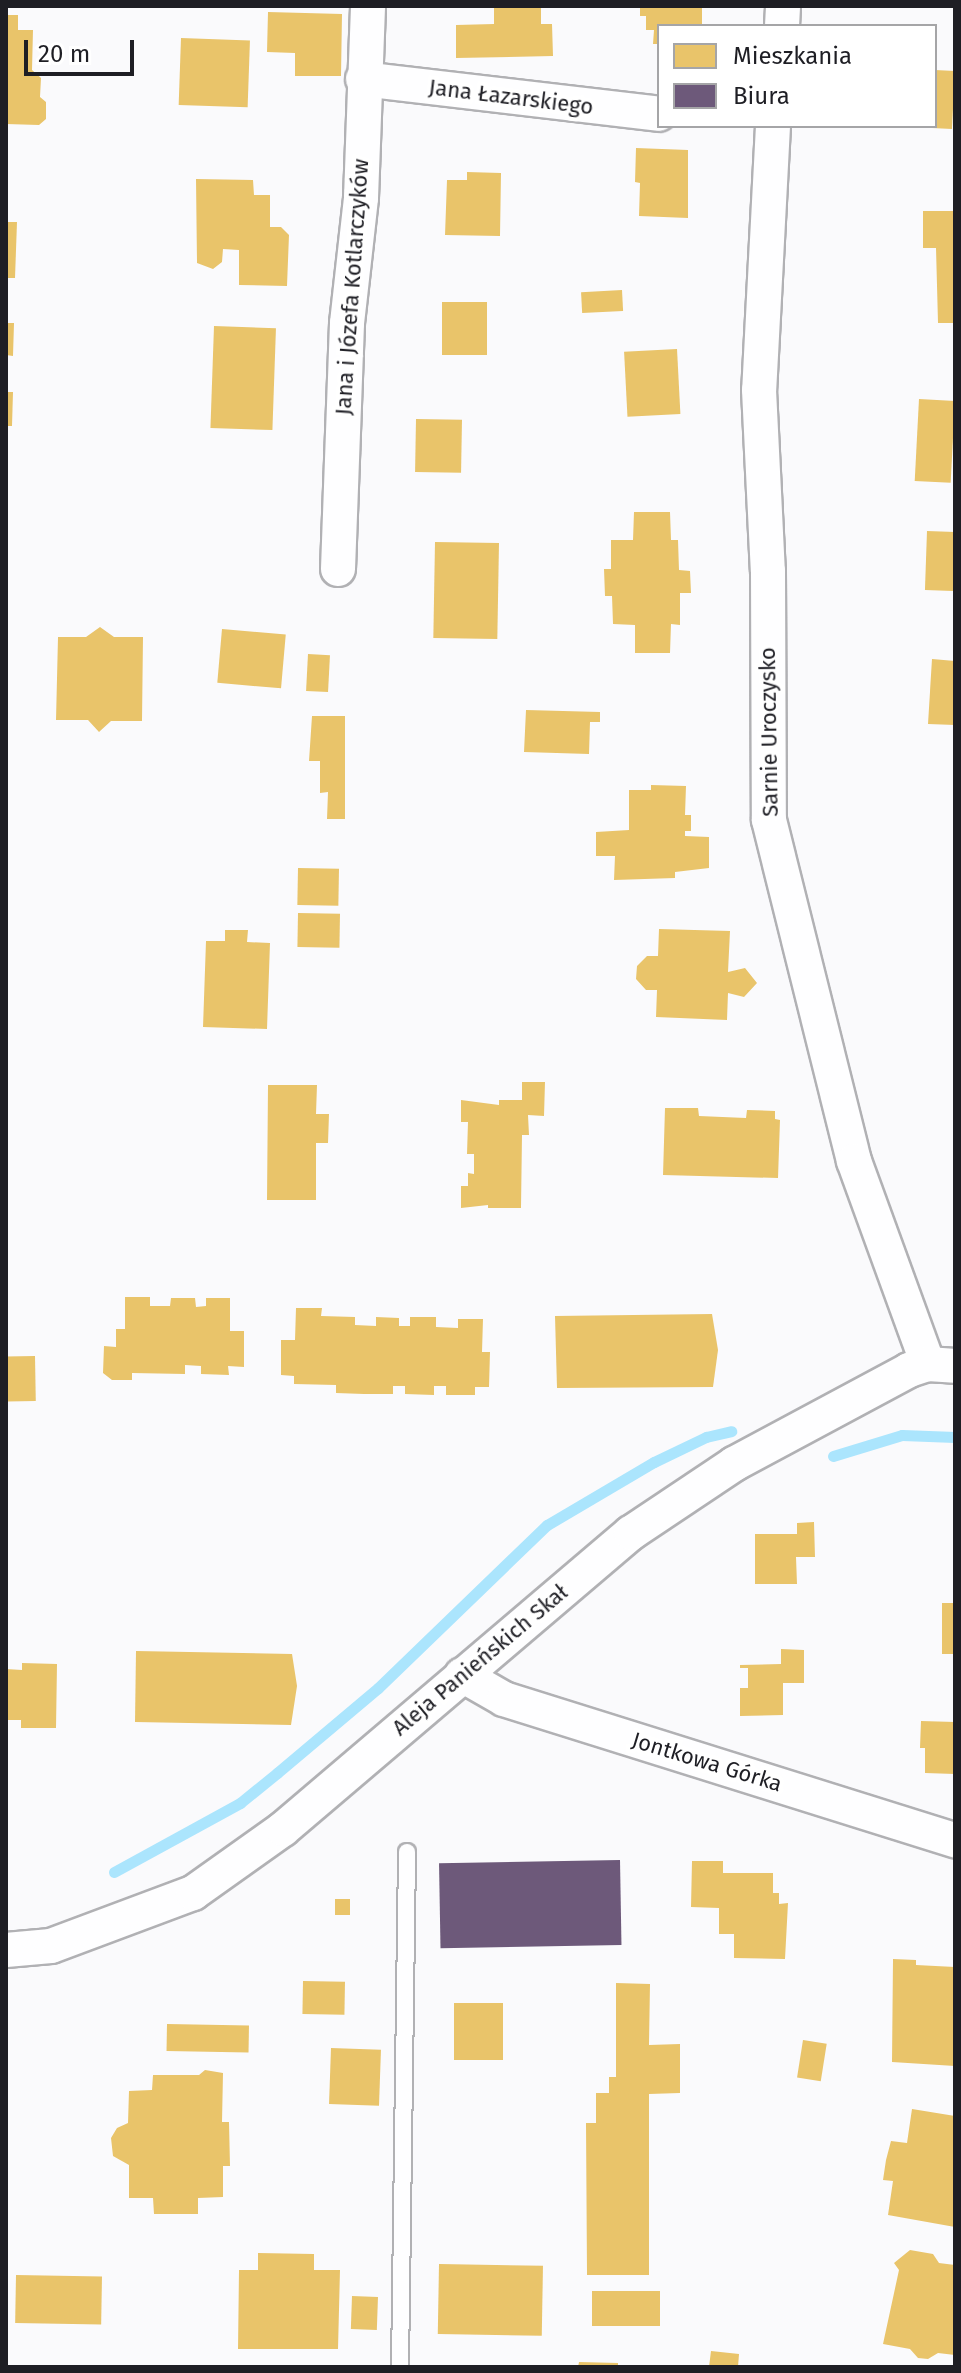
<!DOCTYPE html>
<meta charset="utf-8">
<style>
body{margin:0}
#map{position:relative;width:961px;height:2373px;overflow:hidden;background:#fafafc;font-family:"Fira Sans",sans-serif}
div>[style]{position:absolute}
.homes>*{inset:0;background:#e9c46a;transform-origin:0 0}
.offices>*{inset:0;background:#6d597a;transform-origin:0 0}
.stream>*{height:11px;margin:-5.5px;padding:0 5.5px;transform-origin:5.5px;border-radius:5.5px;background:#abe5fd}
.roads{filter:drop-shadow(2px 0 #b1b1b4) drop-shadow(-2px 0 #b1b1b4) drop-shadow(0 2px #b1b1b4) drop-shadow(0 -2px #b1b1b4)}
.service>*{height:16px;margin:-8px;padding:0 8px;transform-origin:8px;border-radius:8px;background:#fefeff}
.minor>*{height:34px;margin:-17px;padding:0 17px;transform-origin:17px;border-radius:17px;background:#fefeff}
span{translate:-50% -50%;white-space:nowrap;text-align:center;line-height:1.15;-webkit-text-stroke:8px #fff;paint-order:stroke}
.street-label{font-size:22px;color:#1e1e24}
.frame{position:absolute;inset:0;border:8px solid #1e1e24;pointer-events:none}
.legend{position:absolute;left:657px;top:24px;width:280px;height:104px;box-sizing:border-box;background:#fff;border:2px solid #a5a5a7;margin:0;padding:10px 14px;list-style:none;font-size:24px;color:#1e1e24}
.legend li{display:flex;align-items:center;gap:16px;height:40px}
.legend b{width:40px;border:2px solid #a5a5a7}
.scale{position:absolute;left:24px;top:40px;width:110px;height:36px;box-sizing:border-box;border:4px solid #1e1e24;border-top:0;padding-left:10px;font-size:24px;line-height:28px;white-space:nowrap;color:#1e1e24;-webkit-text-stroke:6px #fff;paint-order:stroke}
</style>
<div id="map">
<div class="homes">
<div style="clip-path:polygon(494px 6px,541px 6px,541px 24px,552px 24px,553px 56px,456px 58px,456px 25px,494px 24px)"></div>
<div style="clip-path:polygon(640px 6px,702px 6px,702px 26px,659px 26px,659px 44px,653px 44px,654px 30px,646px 30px,646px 16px,640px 16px)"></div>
<div style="clip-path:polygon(268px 12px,342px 14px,341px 76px,295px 76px,295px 53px,267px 52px)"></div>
<div style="clip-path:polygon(6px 15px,18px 15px,18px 30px,33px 30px,32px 70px,41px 78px,40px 97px,46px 102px,46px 119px,39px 125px,6px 124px)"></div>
<div style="left:181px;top:38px;width:69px;height:67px;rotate:2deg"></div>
<div style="left:935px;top:70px;width:20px;height:58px;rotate:3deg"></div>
<div style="clip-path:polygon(636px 148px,688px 150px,688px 218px,639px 216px,640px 183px,635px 182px)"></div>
<div style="clip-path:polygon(467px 172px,501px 173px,500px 236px,445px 235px,447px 180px,467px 180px)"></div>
<div style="clip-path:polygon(196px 179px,253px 180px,254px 195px,270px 195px,270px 227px,281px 227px,289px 235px,287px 286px,239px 285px,239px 250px,223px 249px,222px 262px,213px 269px,197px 263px)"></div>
<div style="clip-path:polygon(923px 211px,955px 211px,955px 323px,938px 323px,936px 248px,923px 248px)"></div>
<div style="clip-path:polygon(6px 222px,17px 222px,15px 278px,6px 278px)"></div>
<div style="left:622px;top:290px;width:21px;height:41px;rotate:87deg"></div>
<div style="left:442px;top:302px;width:45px;height:53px"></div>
<div style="clip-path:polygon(6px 323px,14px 323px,13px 356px,6px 355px)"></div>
<div style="left:214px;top:326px;width:62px;height:102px;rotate:2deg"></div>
<div style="left:677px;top:349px;width:65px;height:53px;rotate:87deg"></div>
<div style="clip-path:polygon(6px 392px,13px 392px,12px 426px,6px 426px)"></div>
<div style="left:919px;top:399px;width:36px;height:82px;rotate:3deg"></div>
<div style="left:416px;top:419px;width:46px;height:53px;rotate:1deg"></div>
<div style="clip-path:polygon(634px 512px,670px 512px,671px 540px,678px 540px,679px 570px,690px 571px,691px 593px,680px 593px,680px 625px,671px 624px,670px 653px,635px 653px,635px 625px,613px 624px,612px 596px,605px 596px,604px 569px,611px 569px,611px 540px,633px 540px)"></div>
<div style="left:927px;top:531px;width:28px;height:59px;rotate:2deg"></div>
<div style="left:435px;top:542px;width:64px;height:96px;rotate:1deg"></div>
<div style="clip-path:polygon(100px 627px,114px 637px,143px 637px,142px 721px,111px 721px,99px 732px,88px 720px,56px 720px,58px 637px,86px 637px)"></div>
<div style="left:222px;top:629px;width:64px;height:54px;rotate:5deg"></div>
<div style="left:308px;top:654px;width:22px;height:37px;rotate:3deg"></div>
<div style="clip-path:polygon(932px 659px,955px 661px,955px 725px,928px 724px)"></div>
<div style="clip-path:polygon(526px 710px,600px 712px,600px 722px,590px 722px,589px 754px,524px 752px)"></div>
<div style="clip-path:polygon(312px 716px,345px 716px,345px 819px,327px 819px,328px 792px,320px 793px,320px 761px,309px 761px)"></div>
<div style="clip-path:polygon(651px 785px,686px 786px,685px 815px,691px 815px,691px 831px,685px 831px,685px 836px,709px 837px,709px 868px,675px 872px,675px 878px,614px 880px,615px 856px,596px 856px,596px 832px,629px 830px,629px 790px,651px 790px)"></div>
<div style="left:298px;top:868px;width:41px;height:37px;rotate:1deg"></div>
<div style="left:298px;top:913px;width:42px;height:34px;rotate:1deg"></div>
<div style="clip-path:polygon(659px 929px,730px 931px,728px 972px,745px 968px,757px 983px,744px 997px,728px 993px,727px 1020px,656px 1017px,657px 990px,646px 990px,636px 979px,637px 966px,647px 956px,658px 956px)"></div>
<div style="clip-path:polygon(225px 930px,248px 930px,247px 942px,270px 943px,267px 1029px,203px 1027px,206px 941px,225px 941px)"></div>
<div style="clip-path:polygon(522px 1082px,545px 1082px,544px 1116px,528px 1115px,529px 1135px,522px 1135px,521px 1208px,488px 1208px,488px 1205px,461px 1208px,461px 1186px,468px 1186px,468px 1173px,474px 1174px,474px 1154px,467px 1154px,468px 1122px,461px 1122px,461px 1100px,499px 1105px,499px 1100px,522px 1100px)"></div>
<div style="clip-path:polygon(268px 1085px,317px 1085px,316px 1114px,329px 1114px,328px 1143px,316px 1143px,316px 1200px,267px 1200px)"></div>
<div style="clip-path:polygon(665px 1108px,698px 1108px,699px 1116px,746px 1118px,747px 1110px,775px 1111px,775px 1119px,780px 1120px,778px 1178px,663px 1175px)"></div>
<div style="clip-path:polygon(125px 1297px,150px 1297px,150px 1306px,170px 1306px,171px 1298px,195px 1298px,196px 1307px,206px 1306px,206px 1298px,230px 1298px,230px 1331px,244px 1331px,244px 1367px,228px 1366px,229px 1375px,201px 1374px,201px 1366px,185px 1365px,185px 1374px,132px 1373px,132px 1380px,112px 1380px,103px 1373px,104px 1346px,116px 1347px,116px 1329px,125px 1329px)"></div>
<div style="clip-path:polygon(296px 1308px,322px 1308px,321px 1316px,355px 1317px,355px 1325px,376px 1326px,376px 1317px,399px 1318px,399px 1326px,410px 1326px,410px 1317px,436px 1317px,436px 1327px,458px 1328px,458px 1319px,483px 1319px,482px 1352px,490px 1352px,489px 1387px,475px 1387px,475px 1395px,446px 1395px,446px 1386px,434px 1386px,434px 1395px,405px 1394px,405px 1386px,393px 1386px,393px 1394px,364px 1394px,336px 1393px,336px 1385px,294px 1384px,294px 1376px,281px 1375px,281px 1340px,295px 1340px)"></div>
<div style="clip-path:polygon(712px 1314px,718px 1350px,713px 1387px,557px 1388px,555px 1316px)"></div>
<div style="left:35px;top:1356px;width:45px;height:29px;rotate:89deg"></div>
<div style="clip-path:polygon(814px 1522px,815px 1557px,796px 1557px,797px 1584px,755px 1584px,755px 1534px,797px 1534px,797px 1523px)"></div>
<div style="left:942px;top:1603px;width:13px;height:51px"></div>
<div style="clip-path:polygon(781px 1649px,804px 1650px,804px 1683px,783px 1683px,783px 1715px,740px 1716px,740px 1688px,748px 1688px,748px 1668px,740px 1668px,740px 1665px,781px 1664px)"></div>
<div style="clip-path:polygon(136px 1651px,292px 1654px,297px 1686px,291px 1725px,135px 1722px)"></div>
<div style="clip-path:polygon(22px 1663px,57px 1664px,56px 1728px,21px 1728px,21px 1720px,6px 1720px,6px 1669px,22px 1670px)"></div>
<div style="clip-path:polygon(921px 1721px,955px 1722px,955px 1774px,925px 1773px,925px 1748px,920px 1748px)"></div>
<div style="clip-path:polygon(692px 1861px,723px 1861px,723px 1873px,773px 1873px,773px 1893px,779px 1893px,779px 1904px,788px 1903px,785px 1959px,734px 1958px,734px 1934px,719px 1934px,719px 1908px,691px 1907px)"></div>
<div style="left:335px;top:1899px;width:15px;height:16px"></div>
<div style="clip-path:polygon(893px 1959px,916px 1960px,916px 1965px,955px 1967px,955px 2066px,892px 2062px)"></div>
<div style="left:303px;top:1981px;width:42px;height:33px;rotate:1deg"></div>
<div style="clip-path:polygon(616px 1983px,650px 1984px,649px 2045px,680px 2044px,680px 2093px,649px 2094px,649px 2275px,587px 2275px,586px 2123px,596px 2123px,596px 2093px,609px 2093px,609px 2077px,616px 2077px)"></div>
<div style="left:454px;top:2003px;width:49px;height:57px"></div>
<div style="left:167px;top:2024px;width:82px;height:27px;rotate:1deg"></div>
<div style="left:803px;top:2040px;width:24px;height:38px;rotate:9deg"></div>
<div style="left:331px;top:2048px;width:50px;height:56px;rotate:2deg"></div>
<div style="clip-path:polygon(205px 2070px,223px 2073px,222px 2122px,229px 2122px,230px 2166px,223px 2166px,223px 2197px,198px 2198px,198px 2214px,154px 2214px,153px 2198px,129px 2198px,129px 2165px,113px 2156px,111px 2138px,117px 2128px,128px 2123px,129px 2091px,152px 2090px,153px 2075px,199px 2075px)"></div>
<div style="clip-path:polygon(912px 2109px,955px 2116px,955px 2227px,888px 2215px,893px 2181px,883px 2180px,886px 2160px,891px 2141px,907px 2143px)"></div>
<div style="clip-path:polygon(910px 2250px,933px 2254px,939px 2263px,955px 2265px,955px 2355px,938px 2353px,928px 2359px,918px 2358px,910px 2349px,883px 2344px,899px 2270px,894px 2263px)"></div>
<div style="clip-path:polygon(258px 2253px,314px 2254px,314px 2270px,340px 2270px,338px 2349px,238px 2349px,239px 2270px,258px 2270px)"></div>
<div style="left:439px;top:2264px;width:104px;height:70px;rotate:1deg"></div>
<div style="left:16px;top:2275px;width:86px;height:48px;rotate:1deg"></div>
<div style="left:592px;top:2291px;width:68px;height:35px"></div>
<div style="left:352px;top:2296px;width:26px;height:33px;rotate:2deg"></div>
<div style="clip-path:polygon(711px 2351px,739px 2354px,738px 2367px,709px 2367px)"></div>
<div style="clip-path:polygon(579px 2362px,618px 2363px,618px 2367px,578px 2367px)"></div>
</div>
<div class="offices">
<div style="left:620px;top:1860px;width:85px;height:181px;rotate:89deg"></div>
</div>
<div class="stream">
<div style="left:833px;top:1456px;width:72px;rotate:-16.9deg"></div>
<div style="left:902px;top:1435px;width:53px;rotate:2.2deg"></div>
<div style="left:114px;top:1872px;width:144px;rotate:-28.7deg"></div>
<div style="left:240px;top:1803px;width:48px;rotate:-39deg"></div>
<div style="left:277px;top:1773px;width:132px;rotate:-40.1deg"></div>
<div style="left:378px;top:1688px;width:235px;rotate:-44deg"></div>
<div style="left:547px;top:1525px;width:124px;rotate:-30.5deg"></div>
<div style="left:654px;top:1462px;width:58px;rotate:-25.7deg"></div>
<div style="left:706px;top:1437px;width:26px;rotate:-13deg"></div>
</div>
<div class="roads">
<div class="service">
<div style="left:400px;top:2367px;width:515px;rotate:-89.22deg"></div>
</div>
<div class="minor">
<div style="left:782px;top:26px;width:20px;rotate:-87deg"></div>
<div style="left:363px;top:79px;width:298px;rotate:6.7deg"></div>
<div style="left:773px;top:126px;width:264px;rotate:93deg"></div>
<div style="left:759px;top:390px;width:181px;rotate:87.2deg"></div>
<div style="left:768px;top:571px;width:249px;rotate:89.8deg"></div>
<div style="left:769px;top:820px;width:351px;rotate:76deg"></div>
<div style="left:854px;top:1161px;width:216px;rotate:70deg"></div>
<div style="left:338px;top:569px;width:246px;rotate:-87.9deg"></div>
<div style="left:347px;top:323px;width:126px;rotate:-83.6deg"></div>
<div style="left:361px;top:198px;width:192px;rotate:-87.9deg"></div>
<div style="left:462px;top:1675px;width:48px;rotate:29.7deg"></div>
<div style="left:504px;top:1699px;width:473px;rotate:17.4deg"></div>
<div style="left:6px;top:1950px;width:45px;rotate:-5.1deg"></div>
<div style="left:51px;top:1946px;width:152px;rotate:-20.5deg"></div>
<div style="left:193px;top:1893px;width:110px;rotate:-35.4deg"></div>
<div style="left:283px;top:1829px;width:457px;rotate:-40.4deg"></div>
<div style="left:631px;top:1533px;width:124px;rotate:-33.8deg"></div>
<div style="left:734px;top:1464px;width:199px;rotate:-28.2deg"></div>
<div style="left:909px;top:1370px;width:20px;rotate:-18deg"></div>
<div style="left:928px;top:1364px;width:27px;rotate:4deg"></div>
</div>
</div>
<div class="street-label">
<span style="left:511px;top:97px;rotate:7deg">Jana Łazarskiego</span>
<span style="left:352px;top:287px;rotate:-86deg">Jana i Józefa Kotlarczyków</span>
<span style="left:769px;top:732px;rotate:-91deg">Sarnie Uroczysko</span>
<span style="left:480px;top:1660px;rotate:-40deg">Aleja Panieńskich Skał</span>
<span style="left:707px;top:1762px;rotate:17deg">Jontkowa Górka</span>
</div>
<div class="frame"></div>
<ul class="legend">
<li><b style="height:22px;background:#e9c46a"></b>Mieszkania</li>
<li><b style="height:22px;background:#6d597a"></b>Biura</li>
</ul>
<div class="scale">20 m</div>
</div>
